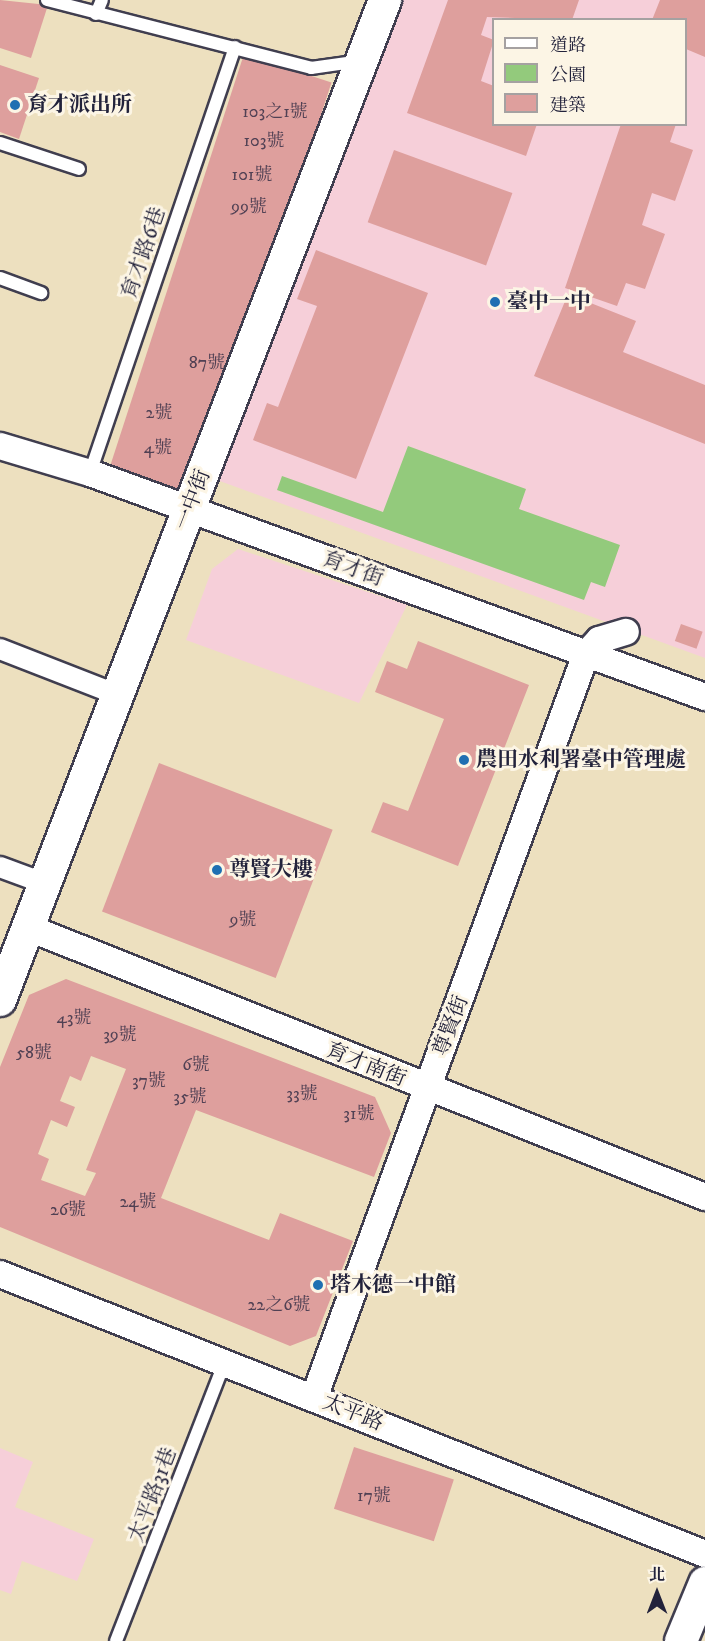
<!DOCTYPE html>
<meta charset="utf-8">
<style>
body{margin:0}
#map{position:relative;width:705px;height:1641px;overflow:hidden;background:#ede0bf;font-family:"IM FELL DW Pica","Noto Serif TC",serif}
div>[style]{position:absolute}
.built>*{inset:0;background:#f6cfd9}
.green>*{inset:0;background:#93ca7c}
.building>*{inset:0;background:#de9f9d;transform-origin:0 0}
.roads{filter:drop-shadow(2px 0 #403e4f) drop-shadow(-2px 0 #403e4f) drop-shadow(0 2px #403e4f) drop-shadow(0 -2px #403e4f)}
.service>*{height:12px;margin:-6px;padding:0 6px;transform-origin:6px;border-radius:6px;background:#fff}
.pedestrian>*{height:20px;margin:-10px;padding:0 10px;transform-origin:10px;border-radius:10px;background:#fff}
.minor>*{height:26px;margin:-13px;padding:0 13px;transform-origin:13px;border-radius:13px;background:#fff}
.tertiary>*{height:32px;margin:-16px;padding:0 16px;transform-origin:16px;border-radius:16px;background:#fff}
.dots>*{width:16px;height:16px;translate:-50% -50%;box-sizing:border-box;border:3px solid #fcf5e5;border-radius:50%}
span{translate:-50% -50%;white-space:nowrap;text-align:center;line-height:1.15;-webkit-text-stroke:6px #fcf5e5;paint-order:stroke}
.number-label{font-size:18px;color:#514154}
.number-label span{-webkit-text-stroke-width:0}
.poi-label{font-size:21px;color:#22223b;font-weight:700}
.left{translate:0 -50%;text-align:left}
.street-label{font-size:21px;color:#22223b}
.legend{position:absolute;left:492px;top:18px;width:195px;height:108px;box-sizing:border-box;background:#fcf5e5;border:2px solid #a5a1a1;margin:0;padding:8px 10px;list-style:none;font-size:18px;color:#22223b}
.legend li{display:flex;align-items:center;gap:12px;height:30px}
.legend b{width:30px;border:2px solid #a5a1a1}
.north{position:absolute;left:627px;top:1563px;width:60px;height:60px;-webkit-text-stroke:4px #fcf5e5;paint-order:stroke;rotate:0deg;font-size:16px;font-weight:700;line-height:24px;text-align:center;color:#22223b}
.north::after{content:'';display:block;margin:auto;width:21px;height:27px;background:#22223b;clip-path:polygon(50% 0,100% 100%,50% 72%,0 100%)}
</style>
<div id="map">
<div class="built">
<div style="clip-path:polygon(evenodd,403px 0,705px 0,705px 658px,217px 480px,403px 0,494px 20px,686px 20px,686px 124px,494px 124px,494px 20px)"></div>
<div style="clip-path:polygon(238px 549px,407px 605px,359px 703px,186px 640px,212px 569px)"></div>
<div style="clip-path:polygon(0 1448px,33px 1462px,15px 1507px,94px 1539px,77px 1581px,22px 1561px,11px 1594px,0 1590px)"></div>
</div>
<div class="green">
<div style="clip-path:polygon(408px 446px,526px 489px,519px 509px,620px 545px,605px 587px,591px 582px,584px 600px,277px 490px,282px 476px,383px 512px)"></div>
</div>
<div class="building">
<div style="clip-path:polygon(0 0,48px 5px,31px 58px,0 48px)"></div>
<div style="clip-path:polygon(448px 0,579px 0,572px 20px,487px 17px,481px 35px,494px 40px,481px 81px,494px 86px,494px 124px,537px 124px,526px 156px,407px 113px)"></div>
<div style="clip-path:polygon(660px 0,705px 0,705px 57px,686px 49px,686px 20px,652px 20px)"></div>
<div style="left:244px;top:54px;width:92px;height:434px;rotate:18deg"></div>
<div style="clip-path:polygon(0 65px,39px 78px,19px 139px,0 132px)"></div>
<div style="clip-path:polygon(621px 124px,676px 124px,670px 142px,693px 150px,675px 201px,652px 193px,642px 225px,665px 234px,645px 289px,626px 283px,617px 306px,565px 288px)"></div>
<div style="left:394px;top:150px;width:126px;height:77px;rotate:20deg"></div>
<div style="clip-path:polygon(316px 250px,428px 293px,356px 479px,253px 440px,267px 403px,278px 407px,317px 306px,297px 299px)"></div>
<div style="clip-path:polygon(568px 294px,636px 321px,623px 352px,705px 385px,705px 444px,534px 376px)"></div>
<div style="left:681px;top:624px;width:23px;height:18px;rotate:20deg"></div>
<div style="clip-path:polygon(418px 641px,529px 685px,458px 866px,371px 832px,383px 802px,408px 811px,444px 719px,375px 692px,387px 661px,407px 669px)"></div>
<div style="left:159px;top:763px;width:186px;height:159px;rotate:21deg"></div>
<div style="clip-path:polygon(evenodd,66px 979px,375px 1097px,391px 1133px,374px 1177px,196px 1110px,161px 1198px,269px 1240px,280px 1213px,353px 1241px,316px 1336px,290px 1346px,0 1227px,0 1067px,29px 995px,66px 979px,91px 1056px,126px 1069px,86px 1170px,96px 1173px,85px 1196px,41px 1180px,49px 1159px,38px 1154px,51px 1120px,67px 1127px,75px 1107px,60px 1101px,70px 1076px,81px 1081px,91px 1056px)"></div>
<div style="left:354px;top:1447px;width:105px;height:65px;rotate:18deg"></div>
</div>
<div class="roads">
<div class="service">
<div style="left:47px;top:0;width:273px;rotate:14.4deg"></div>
<div style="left:311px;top:68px;width:49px;rotate:-8.1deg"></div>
<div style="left:96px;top:14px;width:15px;rotate:-67deg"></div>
<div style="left:0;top:143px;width:83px;rotate:18.2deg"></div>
<div style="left:0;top:278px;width:44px;rotate:20.1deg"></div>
<div style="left:90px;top:473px;width:450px;rotate:-71.2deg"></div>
<div style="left:116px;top:1641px;width:300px;rotate:-68.7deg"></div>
</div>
<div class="pedestrian">
<div style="left:0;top:649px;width:127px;rotate:21.3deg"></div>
<div style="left:0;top:867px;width:49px;rotate:20.3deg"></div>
</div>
<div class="minor">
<div style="left:0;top:446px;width:94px;rotate:16.7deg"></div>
<div style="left:90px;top:473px;width:655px;rotate:20.01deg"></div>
<div style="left:29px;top:928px;width:728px;rotate:21.7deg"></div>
<div style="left:0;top:1274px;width:759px;rotate:21.66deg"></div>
<div style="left:314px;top:1398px;width:792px;rotate:-69.92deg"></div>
<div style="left:586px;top:654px;width:19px;rotate:-47deg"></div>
<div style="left:599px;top:640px;width:28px;rotate:-17deg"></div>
</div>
<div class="tertiary">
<div style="left:0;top:1000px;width:1072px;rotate:-68.94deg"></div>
<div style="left:681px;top:1641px;width:63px;rotate:-67.5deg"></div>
</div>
</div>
<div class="dots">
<div style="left:15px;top:105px;background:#1f6fb2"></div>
<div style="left:495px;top:302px;background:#1f6fb2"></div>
<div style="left:464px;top:760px;background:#1f6fb2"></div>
<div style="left:217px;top:870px;background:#1f6fb2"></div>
<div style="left:318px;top:1285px;background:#1f6fb2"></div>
</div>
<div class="number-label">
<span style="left:275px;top:112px">103之1號</span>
<span style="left:264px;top:141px">103號</span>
<span style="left:252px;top:175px">101號</span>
<span style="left:249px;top:207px">99號</span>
<span style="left:207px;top:363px">87號</span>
<span style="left:159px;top:413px">2號</span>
<span style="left:158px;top:448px">4號</span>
<span style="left:243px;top:920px">9號</span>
<span style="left:74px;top:1018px">43號</span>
<span style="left:120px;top:1035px">39號</span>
<span style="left:34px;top:1053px">58號</span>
<span style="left:196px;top:1065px">6號</span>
<span style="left:149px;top:1081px">37號</span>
<span style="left:302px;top:1094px">33號</span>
<span style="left:190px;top:1097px">35號</span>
<span style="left:359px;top:1114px">31號</span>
<span style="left:138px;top:1202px">24號</span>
<span style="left:68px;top:1210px">26號</span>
<span style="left:279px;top:1305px">22之6號</span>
<span style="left:374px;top:1496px">17號</span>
</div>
<div class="poi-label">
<span class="left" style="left:27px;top:105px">育才派出所</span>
<span class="left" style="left:507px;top:302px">臺中一中</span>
<span class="left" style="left:476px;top:760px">農田水利署臺中管理處</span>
<span class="left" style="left:229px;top:870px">尊賢大樓</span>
<span class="left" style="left:330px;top:1285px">塔木德一中館</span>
</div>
<div class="street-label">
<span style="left:144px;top:253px;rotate:-71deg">育才路6巷</span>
<span style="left:193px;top:500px;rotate:-69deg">一中街</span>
<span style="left:353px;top:569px;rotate:20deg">育才街</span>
<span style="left:451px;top:1026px;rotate:-69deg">尊賢街</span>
<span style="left:366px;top:1065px;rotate:22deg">育才南街</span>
<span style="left:353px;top:1413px;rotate:22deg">太平路</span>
<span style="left:153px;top:1495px;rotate:-69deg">太平路31巷</span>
</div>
<ul class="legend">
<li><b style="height:8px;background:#fff"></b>道路</li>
<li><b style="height:16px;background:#93ca7c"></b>公園</li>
<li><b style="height:16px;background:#de9f9d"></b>建築</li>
</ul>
<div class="north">北</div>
</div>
